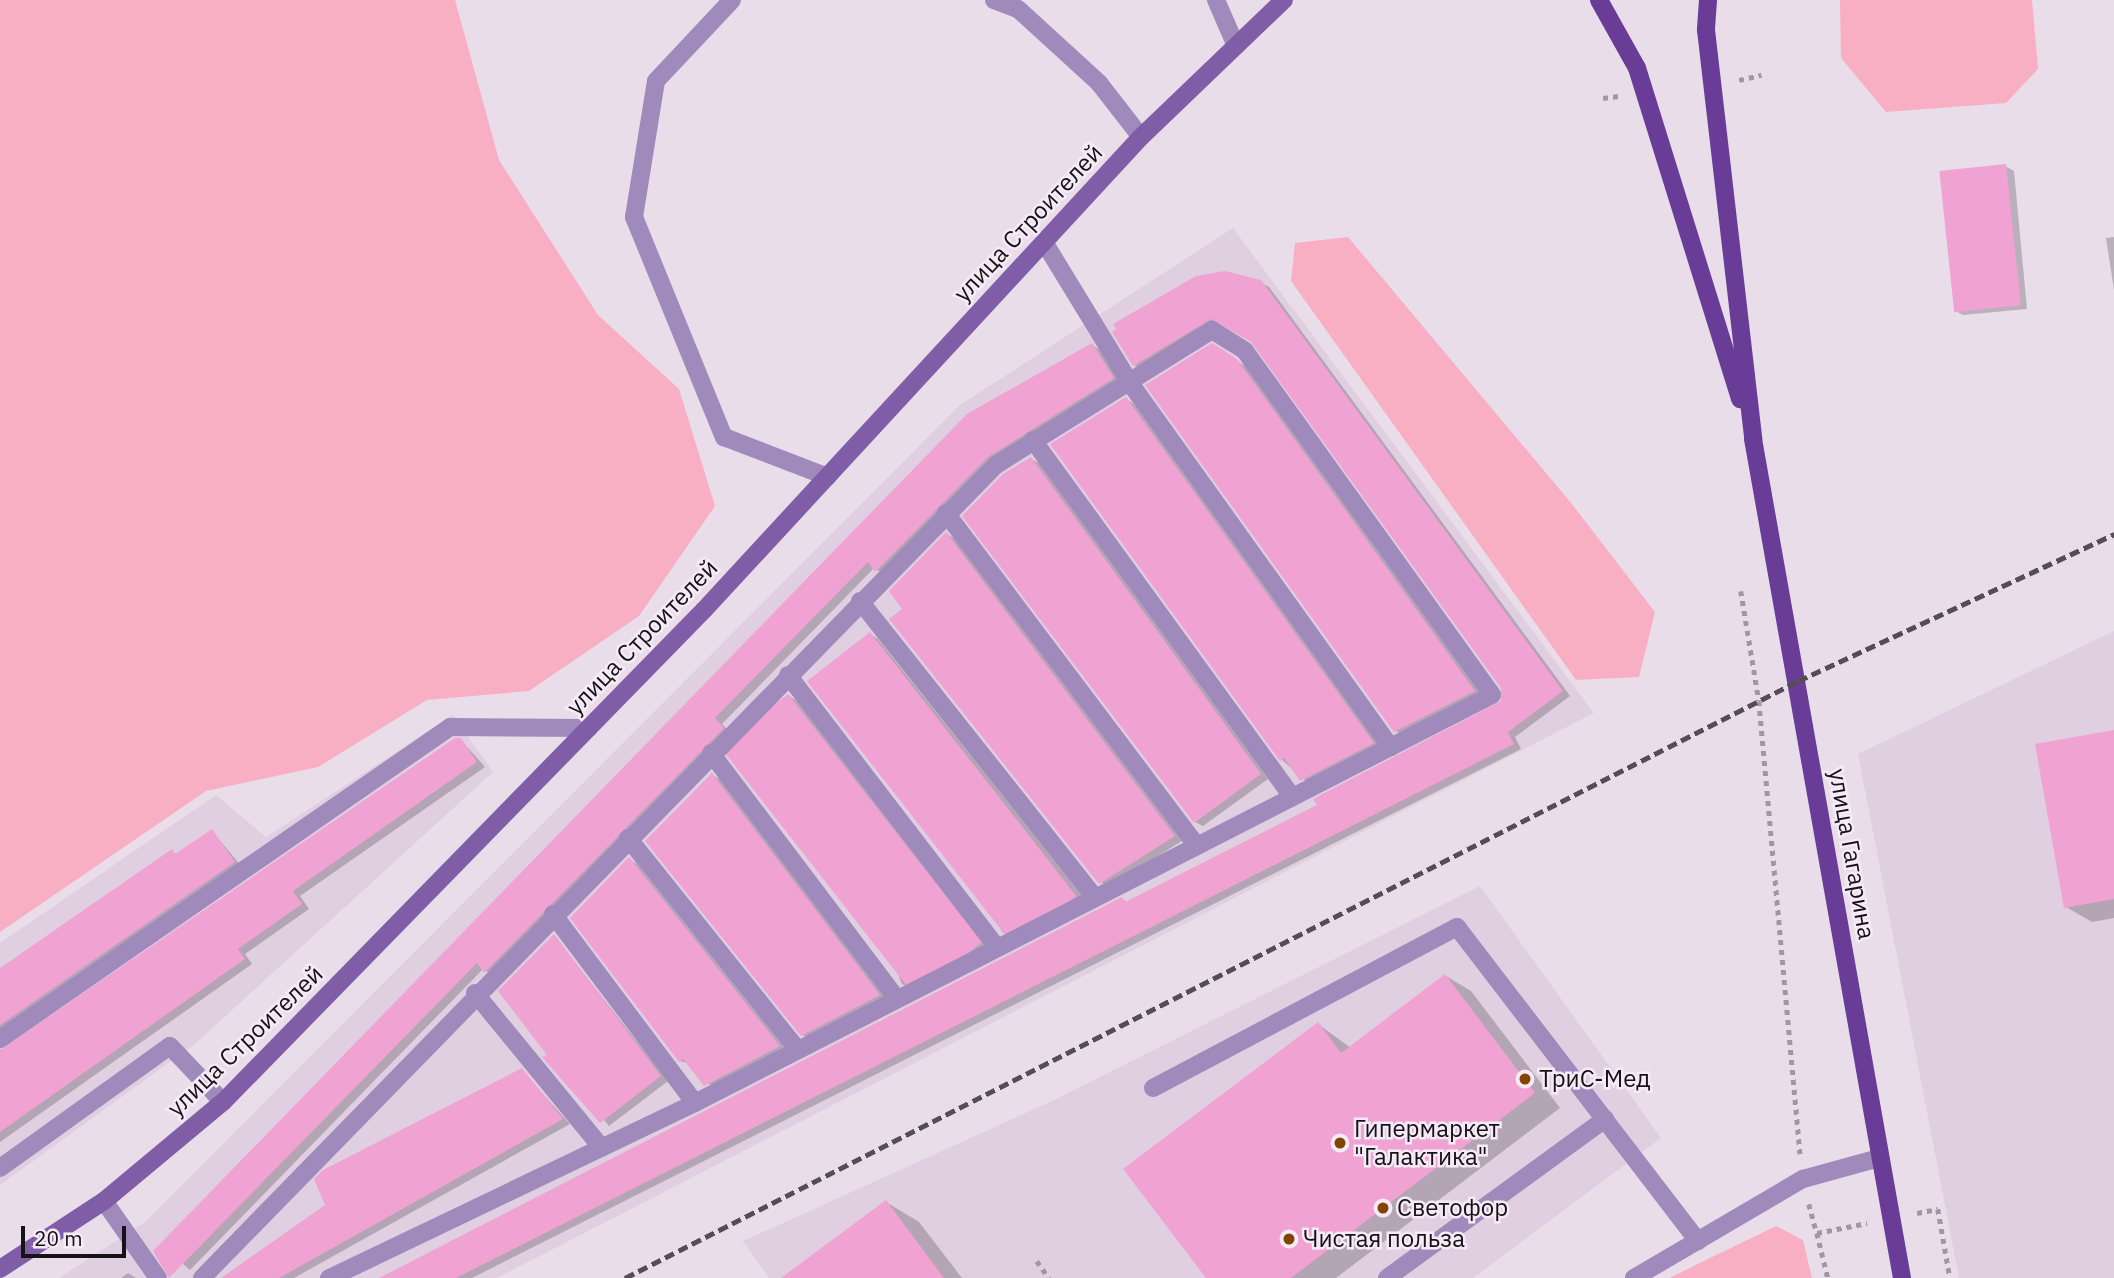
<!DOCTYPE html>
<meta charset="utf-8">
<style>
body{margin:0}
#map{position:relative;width:2114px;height:1278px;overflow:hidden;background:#e9ddea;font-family:"IBM Plex Sans",sans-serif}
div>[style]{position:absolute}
.built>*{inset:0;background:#e0cfe1}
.green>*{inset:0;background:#f9afc3}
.shadow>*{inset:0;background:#0003}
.building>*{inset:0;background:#f0a2d2;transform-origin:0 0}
.path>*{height:4.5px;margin-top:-2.25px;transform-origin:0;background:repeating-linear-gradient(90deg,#a197a1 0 5px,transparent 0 10px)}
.service>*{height:18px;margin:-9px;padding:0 9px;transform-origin:9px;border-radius:9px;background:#a08abc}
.secondary>*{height:18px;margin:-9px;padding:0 9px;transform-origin:9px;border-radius:9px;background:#805ea7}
.primary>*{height:18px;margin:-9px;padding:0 9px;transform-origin:9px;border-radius:9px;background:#693c97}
.rail>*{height:5px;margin-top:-2.5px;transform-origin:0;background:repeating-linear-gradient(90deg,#544e54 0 10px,transparent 0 15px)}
.dots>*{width:19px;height:19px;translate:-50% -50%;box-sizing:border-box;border:4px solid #f6eaf7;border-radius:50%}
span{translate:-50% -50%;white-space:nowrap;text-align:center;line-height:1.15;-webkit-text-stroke:5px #f6eaf7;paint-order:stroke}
.street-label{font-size:24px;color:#161216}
.poi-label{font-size:24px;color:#161216}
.left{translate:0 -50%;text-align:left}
.scale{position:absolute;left:21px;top:1226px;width:105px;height:32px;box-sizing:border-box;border:4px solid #161216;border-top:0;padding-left:9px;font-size:21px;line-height:24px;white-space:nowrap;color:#161216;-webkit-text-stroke:5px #f6eaf7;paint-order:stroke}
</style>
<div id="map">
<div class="built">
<div style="clip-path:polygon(1233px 228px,1594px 713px,497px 1278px,59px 1278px,145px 1222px,960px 405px)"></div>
<div style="clip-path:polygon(2114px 631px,2114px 1278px,1959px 1278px,1858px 754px)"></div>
<div style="clip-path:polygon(453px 715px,493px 772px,196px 1043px,0 1185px,0 943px,216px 795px,266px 837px)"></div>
<div style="clip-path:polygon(1480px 886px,1661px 1138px,1473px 1278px,769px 1278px,743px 1241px,1052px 1101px)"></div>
</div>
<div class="green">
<div style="clip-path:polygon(0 0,455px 0,499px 160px,598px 315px,679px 389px,715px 506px,639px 616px,529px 691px,427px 700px,318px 767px,206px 791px,0 932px)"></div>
<div style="clip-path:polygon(1840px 0,2032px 0,2038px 69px,2006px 103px,1886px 112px,1841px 58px)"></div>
<div style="clip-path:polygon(1348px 237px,1572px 504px,1655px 612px,1639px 677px,1576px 680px,1291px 281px,1295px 243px)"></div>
<div style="clip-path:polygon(1776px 1226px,1803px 1240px,1812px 1278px,1669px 1278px)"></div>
</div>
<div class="shadow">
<div style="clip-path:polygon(2005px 166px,2014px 171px,2027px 309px,1963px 315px,1954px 310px)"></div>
<div style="clip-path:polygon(2114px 237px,2114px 290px,2106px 238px)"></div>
<div style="clip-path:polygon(1260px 282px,1269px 287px,1570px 696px,1515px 737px,1521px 749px,472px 1278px,382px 1278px,1122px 899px,1127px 902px,1320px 805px,1503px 702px,1503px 688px,1252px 340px,1221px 322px,1142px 369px,1134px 365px)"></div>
<div style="clip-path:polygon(1092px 345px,1100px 350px,1121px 383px,996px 461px,885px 575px,874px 568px,722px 724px,731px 733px,493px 976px,483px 969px,190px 1270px,161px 1245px)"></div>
<div style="clip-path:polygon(1212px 346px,1245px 366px,1482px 696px,1404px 736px,1396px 731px)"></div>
<div style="clip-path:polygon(1126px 399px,1134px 404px,1381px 748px,1309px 784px,1281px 759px)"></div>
<div style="clip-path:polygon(1031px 459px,1039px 463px,1268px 779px,1203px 826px,1195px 822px)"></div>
<div style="clip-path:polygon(947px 534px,955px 539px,1182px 841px,1108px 887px,1100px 882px,905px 609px)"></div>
<div style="clip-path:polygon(870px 634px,878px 639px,1085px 899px,1011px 937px,1002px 932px)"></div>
<div style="clip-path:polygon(789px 696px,797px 701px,987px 949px,910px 988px,902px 984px)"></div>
<div style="clip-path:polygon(2114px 732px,2114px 918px,2092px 922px,2066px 907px)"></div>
<div style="clip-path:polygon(461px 740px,485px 767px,300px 896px,309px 909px,245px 954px,252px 964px,0 1142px,0 1049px,7px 1050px)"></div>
<div style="clip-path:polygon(712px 775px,720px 779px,887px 1000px,811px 1039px,802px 1035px)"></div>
<div style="clip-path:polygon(212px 831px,242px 867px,0 1043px,0 970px,172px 852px,177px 854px)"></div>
<div style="clip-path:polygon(629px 859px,637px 864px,787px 1051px,714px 1089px,690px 1064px,680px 1061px)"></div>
<div style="clip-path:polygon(554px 936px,668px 1081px,609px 1126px,550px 1055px)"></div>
<div style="clip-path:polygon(1446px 976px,1471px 991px,1560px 1108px,1336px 1278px,1208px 1278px,1318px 1024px,1351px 1048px)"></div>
<div style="clip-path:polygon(521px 1070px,570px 1124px,294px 1278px,224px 1278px)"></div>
<div style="clip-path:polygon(886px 1202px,919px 1222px,962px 1278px,794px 1278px)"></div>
<div style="clip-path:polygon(128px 1273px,136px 1278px,137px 1278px,121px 1278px)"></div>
</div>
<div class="building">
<div style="left:2006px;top:164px;width:142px;height:67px;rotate:84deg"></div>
<div style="clip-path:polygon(1225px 271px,1261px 280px,1563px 691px,1508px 732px,1514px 744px,456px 1278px,379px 1278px,1122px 897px,1125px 902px,1317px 805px,1313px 799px,1501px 701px,1501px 688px,1251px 342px,1211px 319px,1133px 366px,1112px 332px,1116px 329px,1113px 324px,1196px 276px)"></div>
<div style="clip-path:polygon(1092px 343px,1114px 378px,988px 457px,875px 572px,868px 562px,715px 718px,724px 728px,484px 973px,477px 963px,169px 1278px,153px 1251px,967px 414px)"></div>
<div style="clip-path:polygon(1212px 343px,1237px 359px,1475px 691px,1394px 732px,1145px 385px)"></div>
<div style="clip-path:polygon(1126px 397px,1374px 743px,1300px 781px,1284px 758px,1280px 761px,1050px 444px)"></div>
<div style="clip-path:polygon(1031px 457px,1261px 774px,1194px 823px,962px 516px,1003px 474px)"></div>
<div style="clip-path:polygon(946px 532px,1175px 836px,1099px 884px,889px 619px,902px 609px,889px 591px)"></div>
<div style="left:870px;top:632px;width:335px;height:80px;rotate:52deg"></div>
<div style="left:788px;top:694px;width:315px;height:86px;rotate:52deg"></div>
<div style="clip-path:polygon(2114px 730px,2114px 899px,2064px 908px,2035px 744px)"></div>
<div style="clip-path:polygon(455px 738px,461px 738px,477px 762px,293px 891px,302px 904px,238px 949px,245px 959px,0 1132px,0 1050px)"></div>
<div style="clip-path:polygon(712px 773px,880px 995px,801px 1036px,645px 841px)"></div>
<div style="clip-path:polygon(212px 829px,235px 862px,0 1025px,0 968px,172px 849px,175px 854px)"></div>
<div style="clip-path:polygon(629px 857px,780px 1046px,704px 1086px,683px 1059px,679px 1062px,570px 918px)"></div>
<div style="clip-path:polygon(554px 934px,661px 1076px,600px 1123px,542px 1057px,547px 1055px,498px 991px)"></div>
<div style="clip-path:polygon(1445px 974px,1535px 1093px,1291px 1278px,1206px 1278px,1123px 1169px,1318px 1022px,1341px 1053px)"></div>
<div style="clip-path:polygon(522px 1068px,563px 1119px,279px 1278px,221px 1278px,325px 1205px,314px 1179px,323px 1170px)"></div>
<div style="clip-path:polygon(886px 1200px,944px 1278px,781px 1278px)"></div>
</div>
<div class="path">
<div style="left:1739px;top:80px;width:23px;rotate:-13deg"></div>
<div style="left:1603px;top:98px;width:16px;rotate:-7deg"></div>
<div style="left:1741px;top:591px;width:111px;rotate:80.7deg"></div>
<div style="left:1759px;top:701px;width:455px;rotate:84.8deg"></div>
<div style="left:1809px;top:1204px;width:30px;rotate:75deg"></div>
<div style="left:1817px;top:1233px;width:51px;rotate:-11.3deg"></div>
<div style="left:1917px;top:1213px;width:21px;rotate:-11deg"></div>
<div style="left:1938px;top:1209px;width:70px;rotate:80.1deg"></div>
<div style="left:1817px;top:1233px;width:46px;rotate:76.3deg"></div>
<div style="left:1037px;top:1261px;width:21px;rotate:55deg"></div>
</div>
<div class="service">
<div style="left:732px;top:0;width:111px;rotate:133.2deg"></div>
<div style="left:656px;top:81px;width:138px;rotate:99.2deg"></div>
<div style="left:634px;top:217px;width:238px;rotate:67.8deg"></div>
<div style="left:724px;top:437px;width:111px;rotate:21deg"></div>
<div style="left:994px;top:0;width:26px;rotate:21deg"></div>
<div style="left:1018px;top:9px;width:110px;rotate:42.4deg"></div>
<div style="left:1099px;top:83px;width:68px;rotate:52.1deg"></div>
<div style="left:1216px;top:0;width:50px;rotate:66.5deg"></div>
<div style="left:1044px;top:242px;width:165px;rotate:58.6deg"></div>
<div style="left:1130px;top:383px;width:448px;rotate:54.4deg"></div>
<div style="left:1033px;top:440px;width:441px;rotate:54deg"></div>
<div style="left:946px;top:513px;width:417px;rotate:53deg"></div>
<div style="left:860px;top:601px;width:378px;rotate:51.6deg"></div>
<div style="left:788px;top:675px;width:343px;rotate:52.5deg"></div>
<div style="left:711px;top:753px;width:308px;rotate:52.9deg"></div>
<div style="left:628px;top:838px;width:270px;rotate:51.3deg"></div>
<div style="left:553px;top:914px;width:236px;rotate:53.1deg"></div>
<div style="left:475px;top:993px;width:200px;rotate:50.7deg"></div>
<div style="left:0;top:1039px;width:548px;rotate:-34.73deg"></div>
<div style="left:450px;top:727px;width:139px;rotate:0.4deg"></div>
<div style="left:1153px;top:1088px;width:344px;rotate:-27.9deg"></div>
<div style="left:1457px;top:927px;width:396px;rotate:52.5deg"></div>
<div style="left:0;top:1168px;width:209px;rotate:-35.7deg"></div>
<div style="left:170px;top:1046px;width:77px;rotate:46.6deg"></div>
<div style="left:104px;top:1201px;width:94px;rotate:55deg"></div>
<div style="left:202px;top:1278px;width:1136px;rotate:-45.68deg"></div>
<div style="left:996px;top:465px;width:255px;rotate:-32deg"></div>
<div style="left:1212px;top:330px;width:39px;rotate:32deg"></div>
<div style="left:1245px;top:351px;width:423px;rotate:54.3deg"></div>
<div style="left:1492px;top:695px;width:895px;rotate:152.89deg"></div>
<div style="left:695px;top:1103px;width:406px;rotate:154.4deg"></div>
<div style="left:1387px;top:1278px;width:270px;rotate:-36.1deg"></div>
<div style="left:1634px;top:1278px;width:196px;rotate:-30.4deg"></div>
<div style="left:1803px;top:1179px;width:79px;rotate:-15.4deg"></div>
</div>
<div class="secondary">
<div style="left:0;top:1269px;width:124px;rotate:-33.2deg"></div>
<div style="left:104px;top:1201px;width:155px;rotate:-39.8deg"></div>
<div style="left:223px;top:1102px;width:688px;rotate:-45.65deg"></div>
<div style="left:704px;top:610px;width:644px;rotate:-47.27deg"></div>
<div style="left:1141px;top:137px;width:198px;rotate:-43.8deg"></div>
</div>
<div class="primary">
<div style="left:1599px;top:0;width:78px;rotate:60.8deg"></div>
<div style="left:1637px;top:68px;width:347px;rotate:72.7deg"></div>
<div style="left:1708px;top:0;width:30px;rotate:94deg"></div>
<div style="left:1706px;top:30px;width:412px;rotate:83.4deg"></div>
<div style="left:1753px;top:439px;width:852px;rotate:79.93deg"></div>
</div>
<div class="rail">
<div style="left:625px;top:1278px;width:1316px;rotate:-26.97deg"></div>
<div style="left:1798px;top:681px;width:349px;rotate:-24.9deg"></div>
</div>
<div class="dots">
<div style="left:1525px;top:1079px;background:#814500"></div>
<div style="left:1340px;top:1143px;background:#814500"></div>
<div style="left:1383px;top:1208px;background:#814500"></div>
<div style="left:1289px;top:1239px;background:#814500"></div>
</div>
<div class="street-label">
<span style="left:1028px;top:223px;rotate:-47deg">улица Строителей</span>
<span style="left:642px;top:637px;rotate:-46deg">улица Строителей</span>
<span style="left:1852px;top:854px;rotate:80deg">улица Гагарина</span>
<span style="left:245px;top:1041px;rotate:-44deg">улица Строителей</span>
</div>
<div class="poi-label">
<span class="left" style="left:1539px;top:1079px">ТриС-Мед</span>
<span class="left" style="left:1354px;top:1143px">Гипермаркет<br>"Галактика"</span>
<span class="left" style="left:1397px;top:1208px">Светофор</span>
<span class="left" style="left:1303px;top:1239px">Чистая польза</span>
</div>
<div class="scale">20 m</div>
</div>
